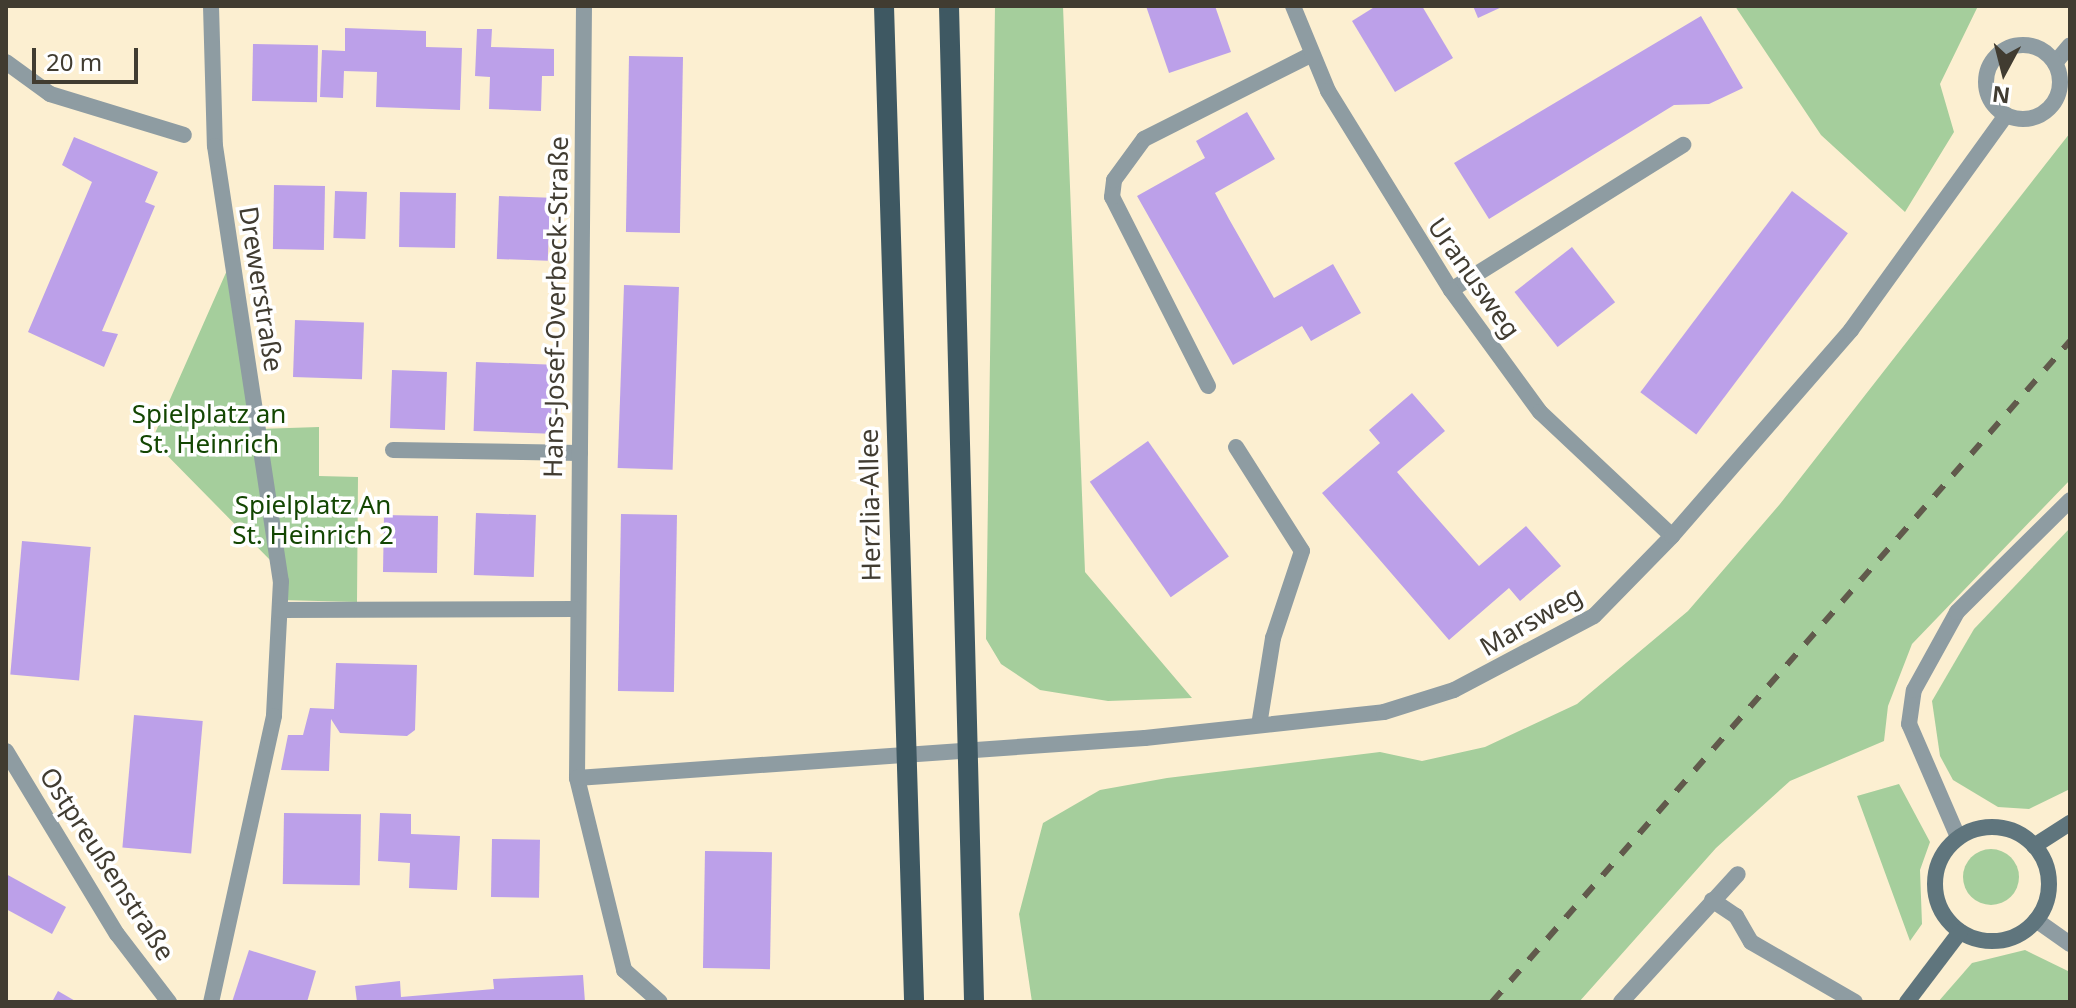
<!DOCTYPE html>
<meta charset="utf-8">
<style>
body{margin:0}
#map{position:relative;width:2076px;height:1008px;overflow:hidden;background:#fcefd1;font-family:"Noto Sans",sans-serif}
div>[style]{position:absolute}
.green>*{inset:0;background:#a5ce9c}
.round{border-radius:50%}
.building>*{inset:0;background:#bca0e9;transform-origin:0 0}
.lane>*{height:16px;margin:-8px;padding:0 8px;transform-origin:8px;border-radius:8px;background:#8e9ca2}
.street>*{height:16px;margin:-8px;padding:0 8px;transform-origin:8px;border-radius:8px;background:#8e9ca2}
.street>.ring{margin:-8px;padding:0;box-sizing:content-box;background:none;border:16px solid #8e9ca2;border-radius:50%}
.secondary>*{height:16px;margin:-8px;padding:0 8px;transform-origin:8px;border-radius:8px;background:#5f757d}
.secondary>.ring{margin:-8px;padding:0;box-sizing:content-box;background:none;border:16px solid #5f757d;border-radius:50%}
.primary>*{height:20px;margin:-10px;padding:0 10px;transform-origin:10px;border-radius:10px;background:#3e5862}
.rail>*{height:6px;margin-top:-3px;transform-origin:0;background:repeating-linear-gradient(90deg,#615a4c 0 14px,transparent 0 28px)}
span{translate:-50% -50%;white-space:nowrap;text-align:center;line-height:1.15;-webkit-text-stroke:7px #fff;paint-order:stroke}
.street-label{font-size:26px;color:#413c31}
.park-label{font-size:26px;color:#134602}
.frame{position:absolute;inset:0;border:8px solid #413c31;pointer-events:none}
.north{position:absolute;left:1964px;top:32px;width:80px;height:80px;-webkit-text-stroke:6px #fff;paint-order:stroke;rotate:187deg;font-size:22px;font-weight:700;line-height:32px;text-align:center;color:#413c31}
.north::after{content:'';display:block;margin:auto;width:28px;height:36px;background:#413c31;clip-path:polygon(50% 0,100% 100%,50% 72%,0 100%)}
.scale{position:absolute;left:32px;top:48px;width:106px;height:36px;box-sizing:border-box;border:4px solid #413c31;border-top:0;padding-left:10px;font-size:24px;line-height:28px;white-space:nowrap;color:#413c31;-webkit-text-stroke:6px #fff;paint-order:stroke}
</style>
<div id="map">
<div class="green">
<div style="clip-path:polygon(995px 6px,1063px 6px,1085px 572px,1192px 698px,1108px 701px,1040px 690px,1001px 664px,986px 639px)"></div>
<div style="clip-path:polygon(1735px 6px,1978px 6px,1940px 84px,1954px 132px,1905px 212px,1821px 135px)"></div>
<div style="clip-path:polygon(2070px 133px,2070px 480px,1912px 644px,1888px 706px,1884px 741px,1790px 781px,1716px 848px,1579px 1002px,1032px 1002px,1019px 914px,1043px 823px,1100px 790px,1167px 778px,1380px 752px,1422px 761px,1485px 747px,1577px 704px,1688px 611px,1780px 504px)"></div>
<div style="clip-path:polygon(232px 259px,258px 429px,319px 427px,319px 476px,358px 477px,357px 602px,280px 600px,275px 565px,152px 440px)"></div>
<div style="clip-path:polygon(2070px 528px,2070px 789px,2029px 809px,1998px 807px,1953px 780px,1940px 756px,1932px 701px,1974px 629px)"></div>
<div style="clip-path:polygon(1899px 784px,1930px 842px,1920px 870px,1922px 924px,1910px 941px,1857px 796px)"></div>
<div class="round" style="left:1963px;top:849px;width:56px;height:56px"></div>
<div style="clip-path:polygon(2025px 950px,2070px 972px,2070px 1002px,1938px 1002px,1972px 963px)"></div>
</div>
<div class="building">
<div style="clip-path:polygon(1146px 6px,1215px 6px,1231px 52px,1169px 73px)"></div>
<div style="clip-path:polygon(1376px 6px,1422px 6px,1453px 58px,1395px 92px,1352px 21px)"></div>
<div style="clip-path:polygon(1473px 6px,1504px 6px,1478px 18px)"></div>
<div style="clip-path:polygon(1701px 16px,1743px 88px,1709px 104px,1674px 105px,1489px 219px,1454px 163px)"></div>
<div style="clip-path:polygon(345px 28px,426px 31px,426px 47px,462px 48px,460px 110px,376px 107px,377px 72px,344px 71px,343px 98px,320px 97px,322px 50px,345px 51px)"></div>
<div style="clip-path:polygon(477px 29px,492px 29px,491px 47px,554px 49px,554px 76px,542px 76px,541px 111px,489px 109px,490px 77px,475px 76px)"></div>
<div style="left:253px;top:44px;width:65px;height:57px;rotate:1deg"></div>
<div style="left:629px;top:56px;width:54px;height:176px;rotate:1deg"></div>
<div style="clip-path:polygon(1247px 112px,1275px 159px,1215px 193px,1229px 219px,1274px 298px,1333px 264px,1361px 313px,1311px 341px,1302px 326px,1233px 365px,1137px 196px,1205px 158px,1196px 141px)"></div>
<div style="clip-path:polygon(74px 137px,158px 172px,145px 202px,155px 206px,102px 331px,118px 334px,104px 367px,28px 332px,92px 182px,62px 165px)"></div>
<div style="left:274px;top:185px;width:51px;height:64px;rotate:1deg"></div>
<div style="left:335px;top:191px;width:32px;height:47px;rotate:2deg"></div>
<div style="left:1792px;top:191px;width:70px;height:252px;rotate:37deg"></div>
<div style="left:400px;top:192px;width:56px;height:55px;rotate:1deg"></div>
<div style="left:499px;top:196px;width:51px;height:63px;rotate:2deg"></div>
<div style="left:1572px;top:247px;width:70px;height:73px;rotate:52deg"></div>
<div style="left:624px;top:285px;width:55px;height:183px;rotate:2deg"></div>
<div style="left:295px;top:320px;width:69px;height:57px;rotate:2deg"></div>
<div style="left:476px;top:362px;width:77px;height:69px;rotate:2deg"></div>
<div style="left:392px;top:370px;width:55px;height:58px;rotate:2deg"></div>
<div style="clip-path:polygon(1412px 393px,1445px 431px,1397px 472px,1421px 500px,1479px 566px,1526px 526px,1561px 566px,1520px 601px,1509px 588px,1449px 640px,1322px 493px,1380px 443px,1369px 430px)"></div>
<div style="left:1148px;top:441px;width:141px;height:71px;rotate:55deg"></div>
<div style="left:476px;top:513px;width:60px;height:62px;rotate:2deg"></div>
<div style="left:621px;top:514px;width:56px;height:177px;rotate:1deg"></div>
<div style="left:384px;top:515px;width:54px;height:57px;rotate:1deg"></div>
<div style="left:22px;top:541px;width:69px;height:134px;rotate:5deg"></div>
<div style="clip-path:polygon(336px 663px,417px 665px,415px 730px,407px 736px,340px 733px,331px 719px,329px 771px,281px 770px,288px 735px,303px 735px,310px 708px,334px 709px)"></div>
<div style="left:134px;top:715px;width:69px;height:133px;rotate:5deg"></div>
<div style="left:284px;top:813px;width:77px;height:71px;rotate:1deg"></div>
<div style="clip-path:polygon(380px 813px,411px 814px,411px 834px,460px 836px,457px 890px,409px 888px,410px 863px,378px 861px)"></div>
<div style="left:492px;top:839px;width:48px;height:58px;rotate:1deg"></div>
<div style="left:705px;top:851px;width:67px;height:117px;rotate:1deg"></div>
<div style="clip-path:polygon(6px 874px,66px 907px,52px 934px,6px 909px)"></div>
<div style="clip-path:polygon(249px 950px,316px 971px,307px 1002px,232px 1002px)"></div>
<div style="clip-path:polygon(583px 975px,585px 1002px,357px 1002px,355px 986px,400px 981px,401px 997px,494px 989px,493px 979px)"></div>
<div style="clip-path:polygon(58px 991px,77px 1002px,52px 1002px)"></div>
</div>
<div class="lane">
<div style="left:2055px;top:63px;width:23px;rotate:-50deg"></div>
<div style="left:1451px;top:290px;width:274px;rotate:-32deg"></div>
<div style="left:1208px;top:386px;width:212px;rotate:-116.9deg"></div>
<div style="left:1112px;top:197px;width:17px;rotate:-83deg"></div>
<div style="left:1114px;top:180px;width:51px;rotate:-53.8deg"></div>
<div style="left:1144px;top:139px;width:188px;rotate:-26.8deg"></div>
<div style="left:1236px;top:447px;width:123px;rotate:57.6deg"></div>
<div style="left:1302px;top:551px;width:92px;rotate:108.4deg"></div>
<div style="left:1273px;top:638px;width:88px;rotate:99.1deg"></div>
<div style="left:393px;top:450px;width:187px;rotate:0.9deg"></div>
<div style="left:1958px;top:837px;width:123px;rotate:-113.4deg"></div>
<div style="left:1909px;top:724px;width:34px;rotate:-82deg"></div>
<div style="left:1914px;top:690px;width:89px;rotate:-61.1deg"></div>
<div style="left:1957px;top:612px;width:159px;rotate:-44.7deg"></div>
<div style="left:1712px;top:900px;width:29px;rotate:34deg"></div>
<div style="left:1736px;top:916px;width:30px;rotate:60deg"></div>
<div style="left:1751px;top:942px;width:120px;rotate:30deg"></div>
</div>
<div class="street">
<div style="left:211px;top:6px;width:140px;rotate:88.4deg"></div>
<div style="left:215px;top:146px;width:440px;rotate:81.4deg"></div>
<div style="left:281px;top:581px;width:135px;rotate:93deg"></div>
<div style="left:274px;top:716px;width:293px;rotate:102.4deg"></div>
<div style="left:584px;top:6px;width:772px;rotate:90.52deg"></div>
<div style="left:577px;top:778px;width:198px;rotate:76.2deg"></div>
<div style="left:624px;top:970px;width:48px;rotate:41.6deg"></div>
<div style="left:1293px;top:6px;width:92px;rotate:67.6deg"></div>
<div style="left:1328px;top:91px;width:234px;rotate:58.3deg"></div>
<div style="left:1451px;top:290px;width:151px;rotate:53.9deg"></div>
<div style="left:1540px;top:412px;width:181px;rotate:43.2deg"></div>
<div class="ring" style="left:1986px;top:45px;width:58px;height:58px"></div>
<div style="left:6px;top:62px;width:54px;rotate:36deg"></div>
<div style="left:50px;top:94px;width:140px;rotate:17deg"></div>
<div style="left:280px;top:610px;width:294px;rotate:-0.2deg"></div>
<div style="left:6px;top:751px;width:214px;rotate:58.8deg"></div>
<div style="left:117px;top:934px;width:86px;rotate:52.6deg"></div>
<div style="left:577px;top:778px;width:569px;rotate:-4.03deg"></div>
<div style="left:1145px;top:738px;width:240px;rotate:-6.2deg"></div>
<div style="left:1384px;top:712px;width:73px;rotate:-17.4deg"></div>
<div style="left:1454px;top:690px;width:158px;rotate:-27.9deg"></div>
<div style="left:1594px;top:616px;width:112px;rotate:-45.7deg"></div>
<div style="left:1672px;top:536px;width:273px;rotate:-49deg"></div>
<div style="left:1851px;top:330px;width:265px;rotate:-54.2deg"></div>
<div style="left:2036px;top:920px;width:42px;rotate:35.2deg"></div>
<div style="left:1621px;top:1002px;width:173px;rotate:-47.6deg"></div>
</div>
<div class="secondary">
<div class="ring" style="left:1935px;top:827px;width:98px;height:98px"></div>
<div style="left:2034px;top:846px;width:43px;rotate:-32.6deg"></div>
<div style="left:1907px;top:1002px;width:88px;rotate:-52.9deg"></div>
</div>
<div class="primary">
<div style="left:884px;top:6px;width:996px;rotate:88.27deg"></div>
<div style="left:949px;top:6px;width:996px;rotate:88.56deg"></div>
</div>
<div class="rail">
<div style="left:1492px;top:1002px;width:878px;rotate:-48.83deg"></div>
</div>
<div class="street-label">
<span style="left:1474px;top:278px;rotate:55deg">Uranusweg</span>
<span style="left:261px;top:289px;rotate:81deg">Drewerstraße</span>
<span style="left:556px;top:307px;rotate:-89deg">Hans-Josef-Overbeck-Straße</span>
<span style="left:870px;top:505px;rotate:-91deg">Herzlia-Allee</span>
<span style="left:1531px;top:621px;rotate:-30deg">Marsweg</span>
<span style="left:107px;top:864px;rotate:57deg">Ostpreußenstraße</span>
</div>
<div class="park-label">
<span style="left:209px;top:429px">Spielplatz an<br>St. Heinrich</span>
<span style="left:313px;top:520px">Spielplatz An<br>St. Heinrich 2</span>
</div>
<div class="frame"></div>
<div class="north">N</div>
<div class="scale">20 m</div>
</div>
